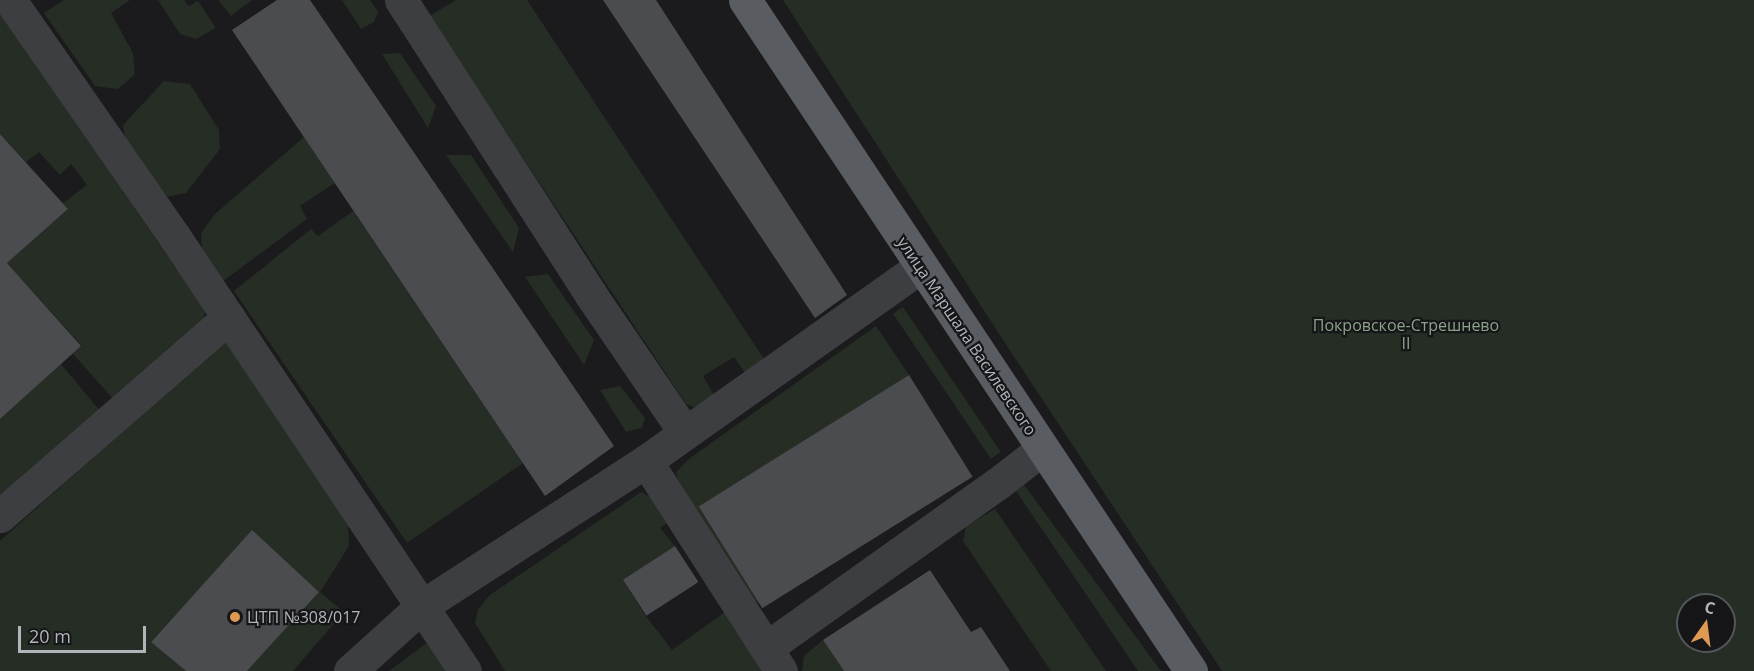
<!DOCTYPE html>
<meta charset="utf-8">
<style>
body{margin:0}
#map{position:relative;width:1754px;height:671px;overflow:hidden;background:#1b1b1d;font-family:"Open Sans",sans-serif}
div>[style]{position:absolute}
.green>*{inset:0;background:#252d25;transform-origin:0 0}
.building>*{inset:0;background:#4a4c4f;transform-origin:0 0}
.minor>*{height:33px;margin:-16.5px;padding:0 16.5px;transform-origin:16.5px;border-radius:16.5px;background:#3c3e41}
.major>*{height:33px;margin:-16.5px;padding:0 16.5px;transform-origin:16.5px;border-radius:16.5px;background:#595c60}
.dots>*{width:16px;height:16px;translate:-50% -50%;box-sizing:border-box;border:3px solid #161618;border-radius:50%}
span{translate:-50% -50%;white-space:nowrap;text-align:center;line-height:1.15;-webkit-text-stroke:4.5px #161618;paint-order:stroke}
.park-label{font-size:16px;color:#8ba389}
.street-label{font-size:16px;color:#afb5bb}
.poi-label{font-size:16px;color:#afb5bb}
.left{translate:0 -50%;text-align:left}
.north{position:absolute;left:1676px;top:593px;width:60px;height:60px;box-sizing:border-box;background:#161618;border:2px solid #535659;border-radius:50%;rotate:14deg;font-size:16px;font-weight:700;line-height:24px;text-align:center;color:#afb5bb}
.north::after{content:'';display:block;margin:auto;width:21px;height:27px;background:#de9952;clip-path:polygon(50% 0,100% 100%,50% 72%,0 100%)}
.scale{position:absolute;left:18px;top:626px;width:128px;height:27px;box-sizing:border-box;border:3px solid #afb5bb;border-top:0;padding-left:8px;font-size:18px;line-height:21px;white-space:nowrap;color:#afb5bb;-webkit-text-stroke:4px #161618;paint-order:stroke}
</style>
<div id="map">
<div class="green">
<div style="clip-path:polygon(64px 0,130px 0,111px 13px,133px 53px,135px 74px,118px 89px,95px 86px,44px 13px)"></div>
<div style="clip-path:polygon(158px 0,184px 0,189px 6px,198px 1px,216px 28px,196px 39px,180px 34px)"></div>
<div style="clip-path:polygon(218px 0,252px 0,231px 16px)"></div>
<div style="clip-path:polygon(342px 0,370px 0,378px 12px,374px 22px,361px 29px)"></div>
<div style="clip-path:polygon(456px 0,527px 0,766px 362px,748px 377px,734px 357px,703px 376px,717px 400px,703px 411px,686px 404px,429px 16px)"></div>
<div style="clip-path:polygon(evenodd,783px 0,1754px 0,1754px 671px,1222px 671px,1007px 346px,783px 0,1688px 605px,1724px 605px,1724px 641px,1688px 641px,1688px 605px)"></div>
<div style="clip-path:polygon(0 11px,205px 311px,203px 327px,115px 401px,73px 354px,81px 345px,7px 263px,68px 209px,63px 203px,87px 185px,71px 164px,60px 175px,39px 152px,26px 162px,0 134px)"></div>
<div style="clip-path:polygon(400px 53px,436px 106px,428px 128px,382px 54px)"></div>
<div style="clip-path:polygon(164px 81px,190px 84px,219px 130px,220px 149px,186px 193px,165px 197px,126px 144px,123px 125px)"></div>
<div style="clip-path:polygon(304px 137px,335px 183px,300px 206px,307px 219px,223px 281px,202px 251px,201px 233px,216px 213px)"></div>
<div style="clip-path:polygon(446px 155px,471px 155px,519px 228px,513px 252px)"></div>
<div style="clip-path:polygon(353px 211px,523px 463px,407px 543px,234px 291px,311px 229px,318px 236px)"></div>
<div style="clip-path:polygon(548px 274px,594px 340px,584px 365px,525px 277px)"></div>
<div style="left:903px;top:307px;width:175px;height:12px;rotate:56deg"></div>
<div style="clip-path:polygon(876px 326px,909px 375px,705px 515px,767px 608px,752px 599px,680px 490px,676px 472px,690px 458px)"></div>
<div style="clip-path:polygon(227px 338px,348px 523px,349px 546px,320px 592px,344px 612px,293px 671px,247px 671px,319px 592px,252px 531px,151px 641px,186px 671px,0 671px,0 541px)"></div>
<div style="clip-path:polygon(61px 364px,100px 411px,0 502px,0 419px)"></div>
<div style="clip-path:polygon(620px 386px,645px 418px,642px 428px,626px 432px,600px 390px)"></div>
<div style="clip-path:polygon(1022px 482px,1161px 671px,1138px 671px,1014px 488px)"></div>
<div style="clip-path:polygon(641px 492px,653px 498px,668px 522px,660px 528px,675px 546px,623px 580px,645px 615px,672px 650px,725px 612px,763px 671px,505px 671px,475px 623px,478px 609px,490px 595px)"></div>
<div style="clip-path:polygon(995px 509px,1106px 671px,1051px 671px,963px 541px,966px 526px)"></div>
<div style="clip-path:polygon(436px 636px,460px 671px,389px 671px)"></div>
<div style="clip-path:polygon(823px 640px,844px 671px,802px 671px,804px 656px)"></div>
</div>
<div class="building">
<div style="clip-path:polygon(277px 0,310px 0,614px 446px,545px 496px,232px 30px)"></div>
<div style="clip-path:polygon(603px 0,656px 0,847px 295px,815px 318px)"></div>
<div style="clip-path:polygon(0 134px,68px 209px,7px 263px,81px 346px,0 419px)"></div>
<div style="left:909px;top:375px;width:120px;height:248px;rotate:58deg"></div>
<div style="clip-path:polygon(252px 530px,319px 592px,247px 671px,186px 671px,151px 642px)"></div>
<div style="left:675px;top:546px;width:43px;height:62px;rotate:57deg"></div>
<div style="clip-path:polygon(930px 570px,971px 632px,981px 627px,1010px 671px,844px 671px,823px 640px)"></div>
</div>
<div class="minor">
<div style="left:10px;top:0;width:287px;rotate:55.2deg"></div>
<div style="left:174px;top:236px;width:523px;rotate:56.22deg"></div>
<div style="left:401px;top:0;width:351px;rotate:57.2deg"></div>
<div style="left:591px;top:295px;width:167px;rotate:55.7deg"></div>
<div style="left:646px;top:461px;width:222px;rotate:57.3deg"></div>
<div style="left:0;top:516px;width:303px;rotate:-41deg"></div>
<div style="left:350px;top:671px;width:97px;rotate:-42.1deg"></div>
<div style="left:422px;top:606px;width:267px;rotate:-32.9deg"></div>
<div style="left:646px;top:461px;width:337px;rotate:-35.3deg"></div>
<div style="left:781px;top:671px;width:27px;rotate:-123deg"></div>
<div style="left:766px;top:648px;width:283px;rotate:-35.4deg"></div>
<div style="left:997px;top:484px;width:57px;rotate:-37.9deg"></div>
</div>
<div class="major">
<div style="left:745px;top:0;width:806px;rotate:56.39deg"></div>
</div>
<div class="dots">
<div style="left:235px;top:617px;background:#de9952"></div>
</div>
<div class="park-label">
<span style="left:1406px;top:334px">Покровское-Стрешнево<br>II</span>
</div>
<div class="street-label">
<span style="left:967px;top:336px;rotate:56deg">улица Маршала Василевского</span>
</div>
<div class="poi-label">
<span class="left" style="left:247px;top:617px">ЦТП №308/017</span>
</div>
<div class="north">С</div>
<div class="scale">20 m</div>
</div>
